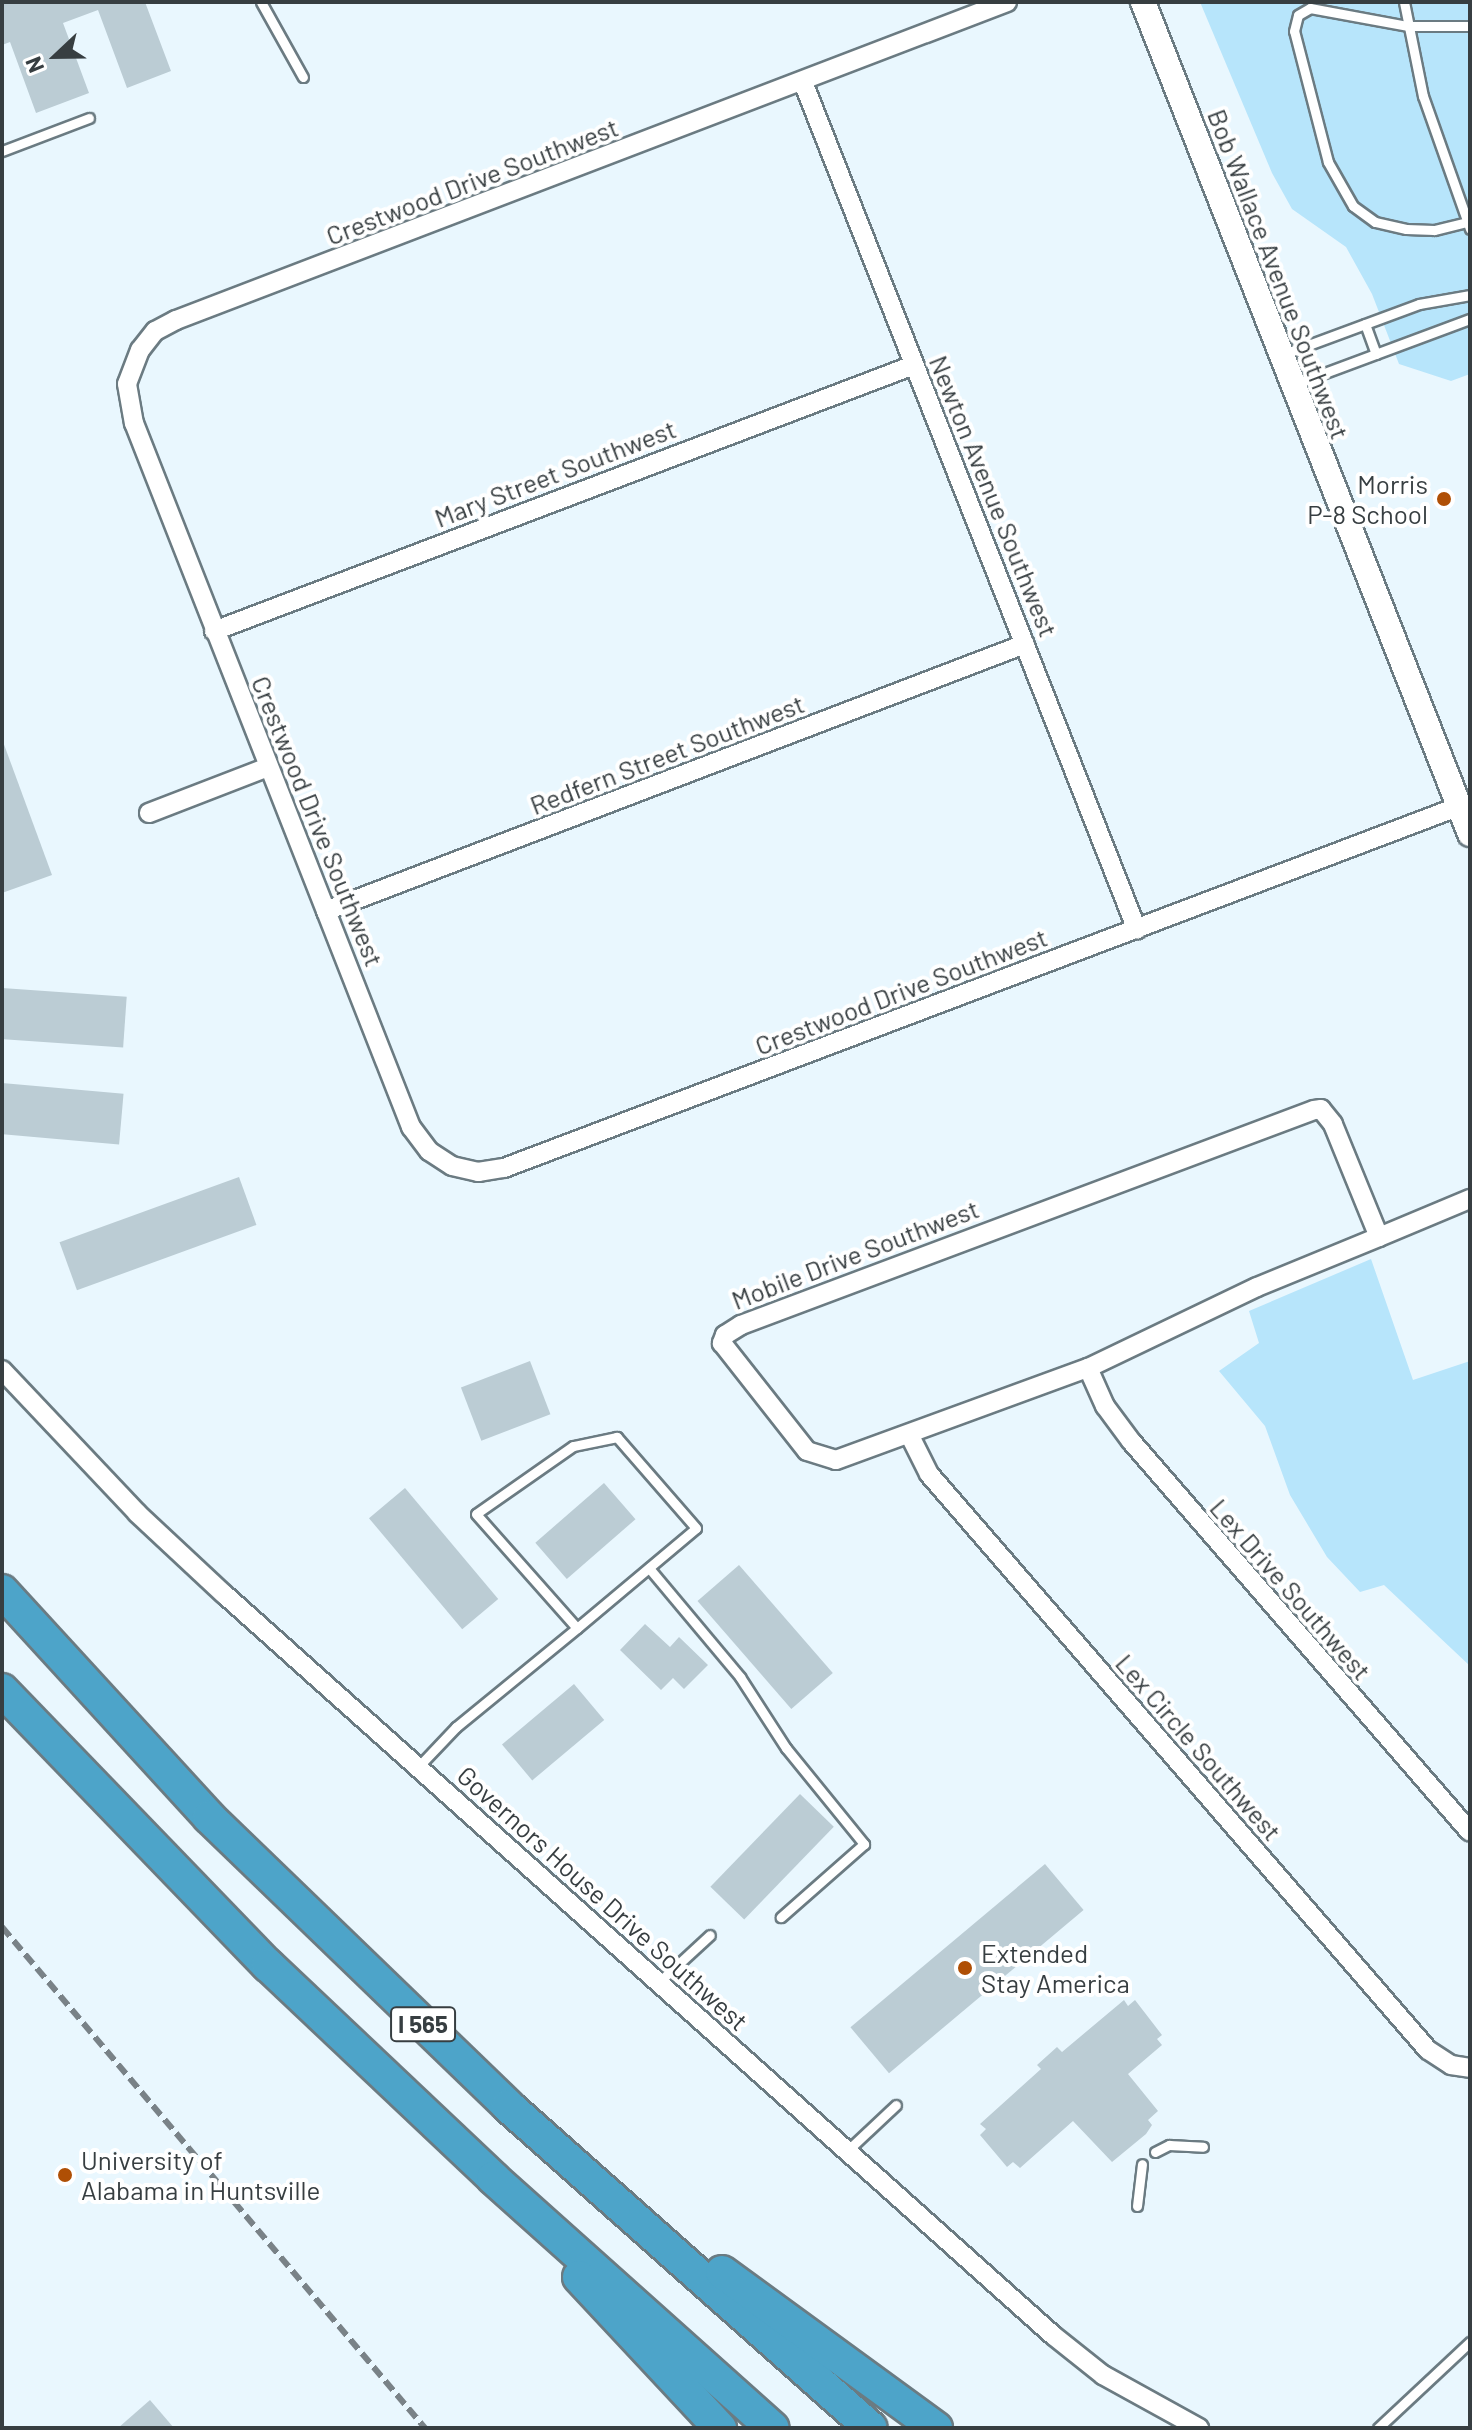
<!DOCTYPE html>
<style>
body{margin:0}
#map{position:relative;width:1472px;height:2430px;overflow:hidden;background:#e9f7fe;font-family:Barlow,sans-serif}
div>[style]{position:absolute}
.green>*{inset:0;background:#b7e5fb}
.building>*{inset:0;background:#bbccd4;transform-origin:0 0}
.roads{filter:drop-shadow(2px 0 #6b7b82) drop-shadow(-2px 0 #6b7b82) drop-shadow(0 2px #6b7b82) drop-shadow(0 -2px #6b7b82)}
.service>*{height:9px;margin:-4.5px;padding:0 4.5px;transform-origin:4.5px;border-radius:4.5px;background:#fff}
.minor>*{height:18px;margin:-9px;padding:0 9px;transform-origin:9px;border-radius:9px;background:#fff}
.secondary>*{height:24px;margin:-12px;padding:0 12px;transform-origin:12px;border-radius:12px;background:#fff}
.motorway>*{height:32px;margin:-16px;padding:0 16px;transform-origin:16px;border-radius:16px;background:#4da4c9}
.rail>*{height:6px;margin-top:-3px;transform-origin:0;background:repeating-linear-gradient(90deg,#798287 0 12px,transparent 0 18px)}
.dots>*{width:22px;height:22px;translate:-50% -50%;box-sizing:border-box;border:4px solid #fff;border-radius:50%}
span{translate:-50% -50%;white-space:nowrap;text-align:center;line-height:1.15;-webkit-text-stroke:8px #fff;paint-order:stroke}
.shield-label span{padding:2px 6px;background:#fff;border:2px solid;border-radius:6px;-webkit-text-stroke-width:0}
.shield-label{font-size:24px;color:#373e41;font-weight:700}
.street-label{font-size:26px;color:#373e41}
.poi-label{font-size:26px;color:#373e41}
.right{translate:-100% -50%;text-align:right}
.left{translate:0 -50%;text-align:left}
.frame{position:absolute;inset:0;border:4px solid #373e41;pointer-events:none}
.north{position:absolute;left:16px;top:16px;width:80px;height:80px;-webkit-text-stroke:6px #fff;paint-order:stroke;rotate:248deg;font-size:22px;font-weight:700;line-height:32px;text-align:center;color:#373e41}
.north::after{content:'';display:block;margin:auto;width:28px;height:36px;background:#373e41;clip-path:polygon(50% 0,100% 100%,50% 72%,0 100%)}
</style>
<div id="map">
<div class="green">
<div style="clip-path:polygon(1200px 2px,1470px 2px,1470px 374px,1451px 381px,1399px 364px,1372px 294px,1346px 247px,1292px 209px,1272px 173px)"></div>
<div style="clip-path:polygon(1371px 1259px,1413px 1380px,1470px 1361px,1470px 1666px,1384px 1585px,1360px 1592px,1327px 1557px,1290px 1495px,1265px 1426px,1219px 1371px,1259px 1343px,1249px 1311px)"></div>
</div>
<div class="building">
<div style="clip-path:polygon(2px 2px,145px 2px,171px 71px,127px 88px,98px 10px,63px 23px,89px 93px,36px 113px,10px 42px,2px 45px)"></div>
<div style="clip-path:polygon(2px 739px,52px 875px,2px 893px)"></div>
<div style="left:2px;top:988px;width:125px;height:51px;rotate:4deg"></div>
<div style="left:2px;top:1083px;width:122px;height:51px;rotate:5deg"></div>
<div style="left:239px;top:1177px;width:51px;height:191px;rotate:70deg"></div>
<div style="left:530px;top:1361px;width:57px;height:74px;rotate:69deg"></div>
<div style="left:604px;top:1483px;width:48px;height:91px;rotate:49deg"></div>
<div style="left:405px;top:1488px;width:145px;height:47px;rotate:50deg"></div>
<div style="left:739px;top:1565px;width:143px;height:55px;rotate:49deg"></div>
<div style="clip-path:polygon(645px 1624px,670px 1647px,679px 1637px,708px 1665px,684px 1689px,673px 1678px,661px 1690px,620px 1650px)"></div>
<div style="left:574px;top:1684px;width:47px;height:94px;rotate:50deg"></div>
<div style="left:800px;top:1794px;width:47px;height:129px;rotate:44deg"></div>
<div style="left:1045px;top:1864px;width:60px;height:254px;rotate:50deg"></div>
<div style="clip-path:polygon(1124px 2000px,1128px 2006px,1135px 2000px,1162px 2035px,1157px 2039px,1162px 2045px,1128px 2074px,1158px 2111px,1148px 2120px,1152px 2125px,1146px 2134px,1112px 2162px,1073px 2121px,1020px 2168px,1013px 2162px,1007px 2167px,980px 2135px,986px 2129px,980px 2124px,1041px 2069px,1037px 2065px,1057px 2047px,1062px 2052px)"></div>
<div style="clip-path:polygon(150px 2400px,174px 2428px,118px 2428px)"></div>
</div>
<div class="roads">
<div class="service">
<div style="left:261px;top:2px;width:86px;rotate:60.8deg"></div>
<div style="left:1404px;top:2px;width:96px;rotate:78.6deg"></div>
<div style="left:1423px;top:96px;width:141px;rotate:70.5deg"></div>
<div style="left:2px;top:151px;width:93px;rotate:-20.8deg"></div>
<div style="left:1467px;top:222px;width:34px;rotate:166deg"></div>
<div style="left:1434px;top:230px;width:28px;rotate:-178deg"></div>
<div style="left:1406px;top:229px;width:32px;rotate:-167deg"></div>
<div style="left:1375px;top:222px;width:27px;rotate:-144deg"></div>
<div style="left:1353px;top:206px;width:51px;rotate:-119.6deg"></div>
<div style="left:1328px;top:162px;width:135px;rotate:-104.5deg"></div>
<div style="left:1294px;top:31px;width:16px;rotate:-76deg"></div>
<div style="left:1298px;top:15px;width:14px;rotate:-30deg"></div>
<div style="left:1310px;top:8px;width:100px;rotate:10.4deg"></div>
<div style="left:1408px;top:26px;width:62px"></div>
<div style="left:1365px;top:324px;width:32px;rotate:70deg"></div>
<div style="left:1284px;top:354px;width:144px;rotate:-20.3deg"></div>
<div style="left:1419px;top:304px;width:52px;rotate:-10deg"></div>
<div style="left:1295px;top:384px;width:187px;rotate:-20.4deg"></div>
<div style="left:649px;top:1568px;width:142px;rotate:50.1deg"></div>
<div style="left:740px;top:1677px;width:85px;rotate:57.1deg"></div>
<div style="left:786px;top:1748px;width:124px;rotate:50.9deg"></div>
<div style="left:864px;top:1844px;width:111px;rotate:138.7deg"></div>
<div style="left:418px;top:1767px;width:55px;rotate:-46.5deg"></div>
<div style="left:456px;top:1727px;width:156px;rotate:-39.3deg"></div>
<div style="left:577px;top:1628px;width:155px;rotate:-40deg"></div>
<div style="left:696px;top:1528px;width:121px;rotate:-131deg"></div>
<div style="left:617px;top:1437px;width:45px;rotate:168.4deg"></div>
<div style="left:573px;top:1446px;width:118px;rotate:145deg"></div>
<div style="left:476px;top:1514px;width:152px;rotate:48.5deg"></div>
<div style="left:659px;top:1982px;width:69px;rotate:-42.7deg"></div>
<div style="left:847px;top:2151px;width:67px;rotate:-43.2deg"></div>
<div style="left:1155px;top:2152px;width:16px;rotate:-27deg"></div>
<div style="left:1169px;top:2145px;width:34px;rotate:3deg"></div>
<div style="left:1137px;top:2206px;width:42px;rotate:-83.2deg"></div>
<div style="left:1378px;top:2428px;width:126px;rotate:-43.1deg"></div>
</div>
<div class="minor">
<div style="left:1007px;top:2px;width:890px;rotate:159.06deg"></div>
<div style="left:176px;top:320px;width:24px;rotate:152deg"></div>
<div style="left:155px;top:331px;width:24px;rotate:128deg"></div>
<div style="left:140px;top:350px;width:36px;rotate:111deg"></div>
<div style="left:127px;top:384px;width:40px;rotate:80deg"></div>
<div style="left:134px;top:423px;width:757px;rotate:68.52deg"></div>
<div style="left:411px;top:1127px;width:30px;rotate:53deg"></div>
<div style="left:429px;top:1151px;width:27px;rotate:33deg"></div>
<div style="left:452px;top:1166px;width:27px;rotate:13deg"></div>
<div style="left:478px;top:1172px;width:26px;rotate:-9deg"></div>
<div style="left:504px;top:1168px;width:1022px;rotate:-20.74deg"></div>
<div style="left:803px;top:82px;width:911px;rotate:68.5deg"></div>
<div style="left:214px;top:631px;width:749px;rotate:-20.81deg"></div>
<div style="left:149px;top:813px;width:128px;rotate:-21.1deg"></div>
<div style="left:326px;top:911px;width:748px;rotate:-20.91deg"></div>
<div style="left:1379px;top:1237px;width:122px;rotate:-112.2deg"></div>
<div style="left:1333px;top:1124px;width:19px;rotate:-129deg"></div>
<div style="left:1321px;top:1109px;width:7px;rotate:172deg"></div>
<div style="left:1314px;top:1110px;width:612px;rotate:159.43deg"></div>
<div style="left:741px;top:1325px;width:19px;rotate:148deg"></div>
<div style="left:725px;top:1335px;width:9px;rotate:111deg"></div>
<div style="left:722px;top:1343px;width:137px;rotate:51.8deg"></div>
<div style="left:807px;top:1451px;width:30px;rotate:17deg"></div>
<div style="left:836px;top:1460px;width:268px;rotate:-20.1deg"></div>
<div style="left:1088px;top:1368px;width:187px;rotate:-25.6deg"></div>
<div style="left:1257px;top:1287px;width:132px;rotate:-22.3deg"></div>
<div style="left:1379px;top:1237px;width:99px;rotate:-22.7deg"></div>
<div style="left:1088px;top:1368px;width:42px;rotate:65.9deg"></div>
<div style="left:1105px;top:1406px;width:44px;rotate:53.4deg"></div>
<div style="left:1131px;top:1441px;width:517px;rotate:49.07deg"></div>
<div style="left:2px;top:1370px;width:197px;rotate:46.6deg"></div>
<div style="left:137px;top:1513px;width:119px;rotate:43deg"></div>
<div style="left:224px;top:1594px;width:1113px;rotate:41.8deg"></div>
<div style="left:1054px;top:2336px;width:63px;rotate:38.5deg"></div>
<div style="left:1103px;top:2375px;width:110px;rotate:28.9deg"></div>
<div style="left:910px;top:1436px;width:42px;rotate:63.4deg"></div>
<div style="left:929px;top:1474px;width:762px;rotate:49.1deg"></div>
<div style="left:1428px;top:2050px;width:27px;rotate:33deg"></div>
<div style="left:1451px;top:2065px;width:19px;rotate:9deg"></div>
</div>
<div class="secondary">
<div style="left:1143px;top:2px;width:894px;rotate:68.54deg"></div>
</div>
<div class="motorway">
<div style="left:2px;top:1591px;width:306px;rotate:47.5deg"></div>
<div style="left:209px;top:1817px;width:416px;rotate:44deg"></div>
<div style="left:508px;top:2106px;width:485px;rotate:41.6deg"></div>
<div style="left:2px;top:1690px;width:383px;rotate:46deg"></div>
<div style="left:268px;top:1965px;width:310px;rotate:43.4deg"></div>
<div style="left:493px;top:2178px;width:375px;rotate:41.8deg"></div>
<div style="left:722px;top:2272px;width:265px;rotate:36.1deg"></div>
<div style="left:579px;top:2277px;width:207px;rotate:47deg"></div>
</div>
</div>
<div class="rail">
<div style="left:2px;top:1927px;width:656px;rotate:49.83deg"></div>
</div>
<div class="dots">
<div style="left:1444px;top:499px;background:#af4f05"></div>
<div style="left:965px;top:1968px;background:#af4f05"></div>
<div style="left:65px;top:2175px;background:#af4f05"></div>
</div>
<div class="shield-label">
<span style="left:423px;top:2024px">I 565</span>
</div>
<div class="street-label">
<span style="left:472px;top:181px;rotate:-21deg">Crestwood Drive Southwest</span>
<span style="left:1279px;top:274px;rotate:69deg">Bob Wallace Avenue Southwest</span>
<span style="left:555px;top:473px;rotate:-21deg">Mary Street Southwest</span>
<span style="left:994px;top:496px;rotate:68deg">Newton Avenue Southwest</span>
<span style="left:667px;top:754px;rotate:-21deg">Redfern Street Southwest</span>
<span style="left:318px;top:821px;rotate:68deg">Crestwood Drive Southwest</span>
<span style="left:901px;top:991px;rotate:-21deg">Crestwood Drive Southwest</span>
<span style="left:855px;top:1254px;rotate:-21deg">Mobile Drive Southwest</span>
<span style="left:1291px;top:1589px;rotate:49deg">Lex Drive Southwest</span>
<span style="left:1199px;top:1747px;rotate:49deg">Lex Circle Southwest</span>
<span style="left:603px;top:1898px;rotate:42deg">Governors House Drive Southwest</span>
</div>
<div class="poi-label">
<span class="right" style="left:1428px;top:499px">Morris<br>P-8 School</span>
<span class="left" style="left:981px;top:1968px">Extended<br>Stay America</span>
<span class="left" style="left:81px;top:2175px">University of<br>Alabama in Huntsville</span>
</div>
<div class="frame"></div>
<div class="north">N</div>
</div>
